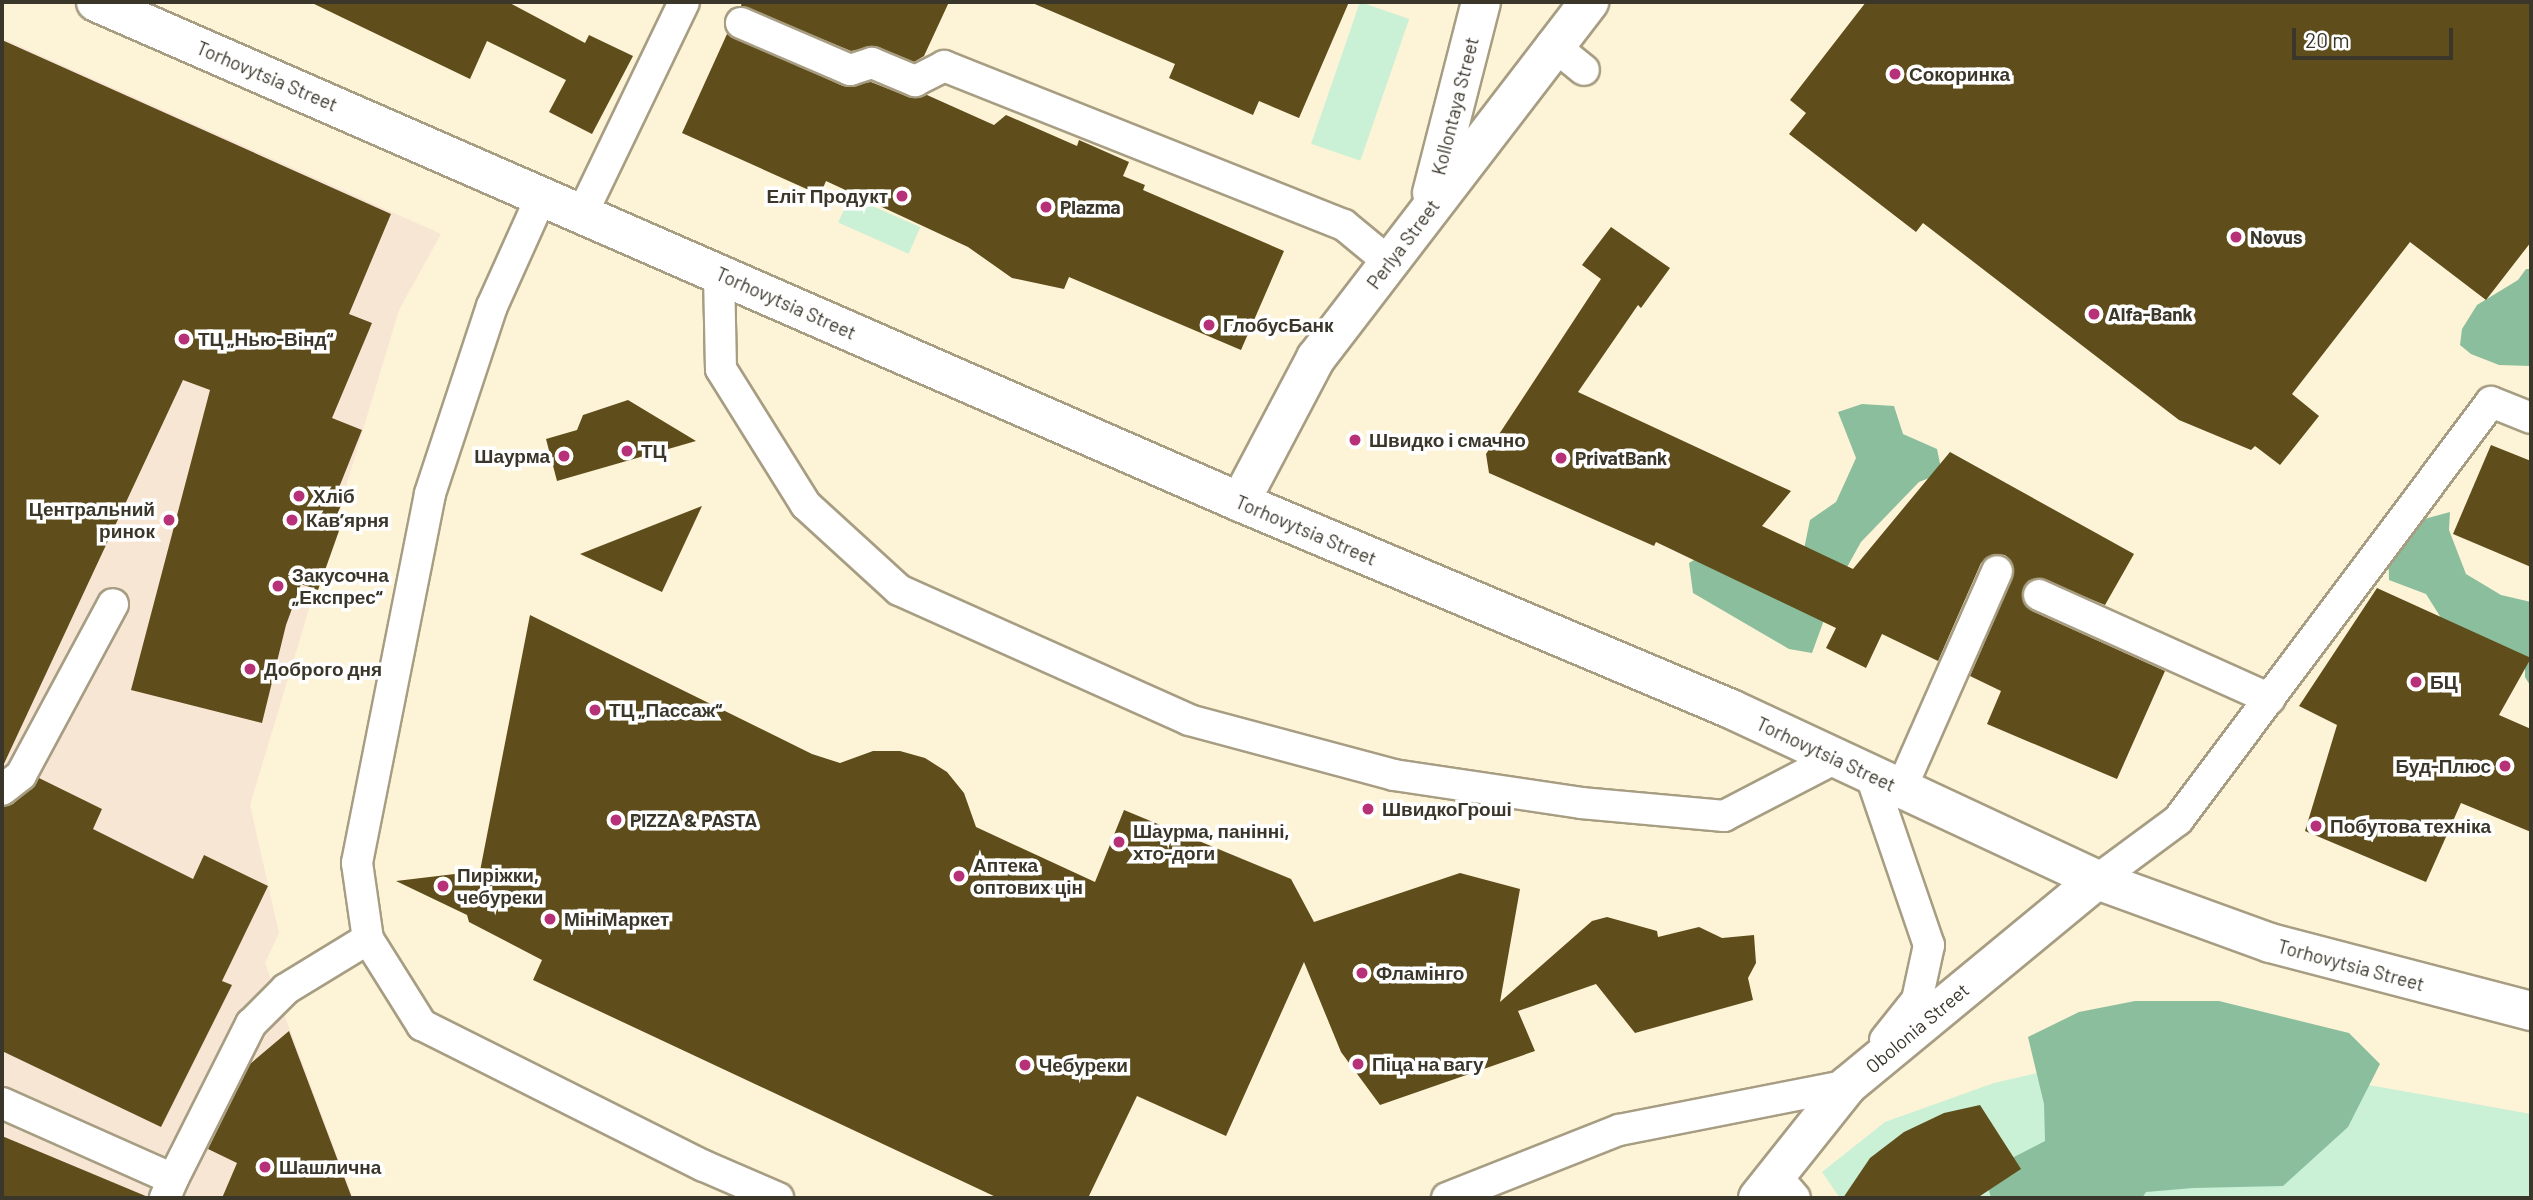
<!DOCTYPE html>
<meta charset="utf-8">
<style>
body{margin:0}
#map{position:relative;width:2533px;height:1200px;overflow:hidden;background:#fdf3d6;font-family:Barlow,sans-serif}
div>[style]{position:absolute}
.commercial>*{inset:0;background:#f8e6d5}
.green>*{inset:0;background:#caf0d6;transform-origin:0 0}
.forest>*{inset:0;background:#8bbe9c}
.building>*{inset:0;background:#5f4e1b}
.roads{filter:drop-shadow(2px 0 #a79d83) drop-shadow(-2px 0 #a79d83) drop-shadow(0 2px #a79d83) drop-shadow(0 -2px #a79d83)}
.lane>*{height:30px;margin:-15px;padding:0 15px;transform-origin:15px;border-radius:15px;background:#fff}
.street>*{height:38px;margin:-19px;padding:0 19px;transform-origin:19px;border-radius:19px;background:#fff}
.secondary>*{height:38px;margin:-19px;padding:0 19px;transform-origin:19px;border-radius:19px;background:#fff}
.dots>*{width:19px;height:19px;translate:-50% -50%;box-sizing:border-box;border:4px solid #fff;border-radius:50%}
span{translate:-50% -50%;white-space:nowrap;text-align:center;line-height:1.15;-webkit-text-stroke:7px #fff;paint-order:stroke}
.poi-label{font-size:19px;color:#3a362a;font-weight:700}
.left{translate:0 -50%;text-align:left}
.right{translate:-100% -50%;text-align:right}
.street-label{font-size:19px;color:#3a362a}
.frame{position:absolute;inset:0;border:4px solid #3a362a;pointer-events:none}
.scale{position:absolute;left:2292px;top:28px;width:161px;height:32px;box-sizing:border-box;border:4px solid #3a362a;border-top:0;padding-left:9px;font-size:21px;line-height:24px;white-space:nowrap;color:#3a362a;-webkit-text-stroke:5px #fff;paint-order:stroke}
</style>
<div id="map">
<div class="commercial">
<div style="clip-path:polygon(2px 38px,441px 234px,399px 310px,250px 805px,279px 933px,265px 963px,353px 1198px,2px 1198px)"></div>
</div>
<div class="green">
<div style="left:1360px;top:2px;width:52px;height:150px;rotate:19deg"></div>
<div style="left:850px;top:196px;width:77px;height:29px;rotate:24deg"></div>
<div style="clip-path:polygon(2190px 1053px,2531px 1114px,2531px 1198px,1840px 1198px,1822px 1172px,1885px 1122px,1994px 1083px,2097px 1059px)"></div>
</div>
<div class="forest">
<div style="clip-path:polygon(2526px 269px,2531px 269px,2531px 366px,2499px 365px,2471px 354px,2460px 345px,2462px 329px,2477px 305px,2518px 280px)"></div>
<div style="clip-path:polygon(1862px 404px,1894px 406px,1903px 434px,1937px 449px,1942px 473px,1919px 482px,1861px 542px,1836px 587px,1812px 653px,1789px 649px,1693px 593px,1689px 563px,1709px 551px,1803px 554px,1810px 520px,1836px 502px,1856px 458px,1838px 412px)"></div>
<div style="clip-path:polygon(2450px 512px,2449px 530px,2466px 574px,2501px 595px,2531px 602px,2531px 687px,2525px 677px,2525px 656px,2453px 637px,2426px 594px,2389px 580px,2388px 542px,2406px 524px)"></div>
<div style="clip-path:polygon(2135px 1001px,2219px 1001px,2349px 1033px,2380px 1064px,2348px 1127px,2283px 1186px,2193px 1188px,2146px 1192px,2142px 1198px,1991px 1198px,1986px 1179px,2010px 1159px,2045px 1141px,2044px 1104px,2028px 1037px,2079px 1012px)"></div>
</div>
<div class="building">
<div style="clip-path:polygon(310px 2px,508px 2px,585px 43px,589px 35px,633px 56px,592px 134px,549px 112px,566px 80px,487px 41px,470px 79px)"></div>
<div style="clip-path:polygon(742px 2px,949px 2px,924px 56px,914px 62px,878px 47px,851px 51px,741px 6px)"></div>
<div style="clip-path:polygon(1030px 2px,1349px 2px,1299px 118px,1259px 101px,1253px 115px,1169px 78px,1175px 64px)"></div>
<div style="clip-path:polygon(1866px 2px,2531px 2px,2531px 242px,2486px 300px,2410px 242px,2292px 394px,2319px 416px,2280px 465px,2255px 446px,2251px 450px,2179px 420px,1923px 223px,1916px 232px,1789px 134px,1806px 113px,1790px 100px)"></div>
<div style="clip-path:polygon(727px 34px,843px 86px,871px 82px,909px 97px,927px 95px,994px 125px,1006px 115px,1077px 146px,1079px 140px,1129px 162px,1123px 176px,1145px 185px,1143px 190px,1284px 251px,1241px 350px,1069px 277px,1064px 289px,1012px 278px,968px 247px,826px 181px,820px 195px,682px 133px)"></div>
<div style="clip-path:polygon(2px 40px,391px 214px,349px 314px,372px 323px,332px 418px,362px 430px,334px 500px,342px 503px,333px 525px,340px 528px,318px 590px,301px 584px,286px 625px,262px 723px,131px 690px,210px 390px,183px 380px,2px 768px)"></div>
<div style="clip-path:polygon(1611px 227px,1670px 268px,1641px 308px,1638px 305px,1578px 392px,1791px 491px,1762px 526px,1853px 569px,1950px 452px,2134px 554px,2105px 605px,2038px 578px,2028px 581px,2022px 596px,2032px 611px,2165px 671px,2117px 779px,1987px 724px,2001px 691px,1970px 676px,2013px 577px,2011px 561px,2005px 555px,1994px 554px,1981px 563px,1938px 661px,1882px 634px,1866px 668px,1826px 648px,1836px 628px,1656px 542px,1654px 546px,1489px 473px,1486px 454px,1601px 279px,1582px 265px)"></div>
<div style="clip-path:polygon(628px 400px,696px 441px,557px 481px,546px 439px,577px 430px,583px 415px)"></div>
<div style="clip-path:polygon(2491px 445px,2531px 461px,2531px 567px,2453px 534px)"></div>
<div style="clip-path:polygon(702px 506px,662px 592px,580px 554px)"></div>
<div style="clip-path:polygon(2377px 588px,2531px 658px,2499px 715px,2531px 729px,2531px 832px,2461px 803px,2426px 882px,2305px 831px,2337px 725px,2299px 706px)"></div>
<div style="clip-path:polygon(530px 615px,812px 754px,840px 763px,873px 751px,900px 751px,925px 758px,947px 772px,964px 793px,976px 827px,1095px 882px,1124px 810px,1291px 879px,1314px 922px,1460px 873px,1520px 889px,1500px 1002px,1592px 921px,1607px 917px,1657px 931px,1658px 937px,1699px 927px,1722px 938px,1754px 935px,1756px 963px,1748px 978px,1753px 1000px,1635px 1033px,1596px 984px,1518px 1011px,1535px 1051px,1380px 1105px,1341px 1052px,1304px 962px,1226px 1136px,1137px 1096px,1088px 1198px,998px 1198px,533px 980px,542px 960px,469px 922px,467px 915px,396px 881px,480px 871px)"></div>
<div style="clip-path:polygon(39px 778px,102px 809px,93px 829px,193px 879px,204px 855px,268px 886px,222px 981px,232px 985px,161px 1127px,2px 1051px,2px 807px,13px 804px)"></div>
<div style="clip-path:polygon(289px 1031px,352px 1198px,222px 1198px,237px 1163px,208px 1149px,250px 1064px)"></div>
<div style="clip-path:polygon(1980px 1105px,2021px 1169px,1977px 1198px,1843px 1198px,1870px 1158px,1904px 1132px,1944px 1113px)"></div>
<div style="clip-path:polygon(2px 1136px,148px 1197px,148px 1198px,2px 1198px)"></div>
</div>
<div class="roads">
<div class="lane">
<div style="left:741px;top:23px;width:119px;rotate:23.3deg"></div>
<div style="left:850px;top:70px;width:23px;rotate:-18deg"></div>
<div style="left:872px;top:63px;width:47px;rotate:22.7deg"></div>
<div style="left:915px;top:81px;width:33px;rotate:-27deg"></div>
<div style="left:944px;top:66px;width:430px;rotate:21.7deg"></div>
<div style="left:1344px;top:225px;width:60px;rotate:39.6deg"></div>
<div style="left:1552px;top:44px;width:41px;rotate:39.1deg"></div>
<div style="left:542px;top:195px;width:122px;rotate:114.2deg"></div>
<div style="left:492px;top:306px;width:198px;rotate:108.3deg"></div>
<div style="left:430px;top:494px;width:376px;rotate:101.2deg"></div>
<div style="left:357px;top:863px;width:77px;rotate:81.8deg"></div>
<div style="left:368px;top:939px;width:102px;rotate:57.9deg"></div>
<div style="left:422px;top:1025px;width:315px;rotate:26.6deg"></div>
<div style="left:704px;top:1166px;width:81px;rotate:23.4deg"></div>
<div style="left:583px;top:212px;width:233px;rotate:-64.3deg"></div>
<div style="left:719px;top:274px;width:95px;rotate:88.8deg"></div>
<div style="left:721px;top:369px;width:160px;rotate:58deg"></div>
<div style="left:806px;top:505px;width:126px;rotate:42.4deg"></div>
<div style="left:899px;top:590px;width:318px;rotate:24.1deg"></div>
<div style="left:1189px;top:720px;width:212px;rotate:15deg"></div>
<div style="left:1394px;top:775px;width:189px;rotate:8.5deg"></div>
<div style="left:1581px;top:803px;width:144px;rotate:5.2deg"></div>
<div style="left:1724px;top:816px;width:124px;rotate:-27.4deg"></div>
<div style="left:2039px;top:595px;width:253px;rotate:24.2deg"></div>
<div style="left:1871px;top:776px;width:179px;rotate:71.1deg"></div>
<div style="left:1929px;top:945px;width:56px;rotate:102.3deg"></div>
<div style="left:1917px;top:1000px;width:51px;rotate:128.7deg"></div>
<div style="left:1901px;top:789px;width:238px;rotate:-66.2deg"></div>
<div style="left:2px;top:790px;width:24px;rotate:-38deg"></div>
<div style="left:21px;top:775px;width:194px;rotate:-61.7deg"></div>
<div style="left:2097px;top:880px;width:101px;rotate:-36.5deg"></div>
<div style="left:2178px;top:820px;width:522px;rotate:-53.17deg"></div>
<div style="left:2491px;top:402px;width:43px;rotate:21.8deg"></div>
<div style="left:2px;top:1103px;width:187px;rotate:24deg"></div>
<div style="left:173px;top:1179px;width:21px;rotate:113deg"></div>
<div style="left:1775px;top:1175px;width:30px;rotate:49deg"></div>
<div style="left:173px;top:1179px;width:174px;rotate:-63.3deg"></div>
<div style="left:251px;top:1024px;width:49px;rotate:-45deg"></div>
<div style="left:286px;top:989px;width:96px;rotate:-31.4deg"></div>
<div style="left:1447px;top:1198px;width:185px;rotate:-21.6deg"></div>
<div style="left:1619px;top:1130px;width:233px;rotate:-11.1deg"></div>
<div style="left:1848px;top:1085px;width:12px;rotate:-48deg"></div>
</div>
<div class="street">
<div style="left:1432px;top:193px;width:197px;rotate:-75.6deg"></div>
<div style="left:1240px;top:502px;width:163px;rotate:-62.2deg"></div>
<div style="left:1316px;top:358px;width:449px;rotate:-52.5deg"></div>
<div style="left:1758px;top:1198px;width:144px;rotate:-51.5deg"></div>
<div style="left:1848px;top:1085px;width:323px;rotate:-39.5deg"></div>
</div>
<div class="secondary">
<div style="left:96px;top:2px;width:1248px;rotate:23.61deg"></div>
<div style="left:1240px;top:502px;width:533px;rotate:22.86deg"></div>
<div style="left:1731px;top:709px;width:404px;rotate:25deg"></div>
<div style="left:2097px;top:880px;width:184px;rotate:20deg"></div>
<div style="left:2270px;top:943px;width:270px;rotate:14.6deg"></div>
</div>
</div>
<div class="dots">
<div style="left:1895px;top:74px;background:#b63177"></div>
<div style="left:902px;top:196px;background:#b63177"></div>
<div style="left:1046px;top:207px;background:#b63177"></div>
<div style="left:2236px;top:237px;background:#b63177"></div>
<div style="left:2094px;top:314px;background:#b63177"></div>
<div style="left:1209px;top:325px;background:#b63177"></div>
<div style="left:184px;top:339px;background:#b63177"></div>
<div style="left:1355px;top:440px;background:#b63177"></div>
<div style="left:627px;top:451px;background:#b63177"></div>
<div style="left:564px;top:456px;background:#b63177"></div>
<div style="left:1561px;top:458px;background:#b63177"></div>
<div style="left:299px;top:496px;background:#b63177"></div>
<div style="left:169px;top:520px;background:#b63177"></div>
<div style="left:292px;top:520px;background:#b63177"></div>
<div style="left:278px;top:586px;background:#b63177"></div>
<div style="left:250px;top:669px;background:#b63177"></div>
<div style="left:2416px;top:682px;background:#b63177"></div>
<div style="left:595px;top:710px;background:#b63177"></div>
<div style="left:2505px;top:766px;background:#b63177"></div>
<div style="left:1368px;top:809px;background:#b63177"></div>
<div style="left:616px;top:820px;background:#b63177"></div>
<div style="left:2316px;top:826px;background:#b63177"></div>
<div style="left:1119px;top:842px;background:#b63177"></div>
<div style="left:959px;top:876px;background:#b63177"></div>
<div style="left:443px;top:886px;background:#b63177"></div>
<div style="left:550px;top:919px;background:#b63177"></div>
<div style="left:1362px;top:973px;background:#b63177"></div>
<div style="left:1358px;top:1064px;background:#b63177"></div>
<div style="left:1025px;top:1065px;background:#b63177"></div>
<div style="left:265px;top:1167px;background:#b63177"></div>
</div>
<div class="poi-label">
<span class="left" style="left:1909px;top:74px">Сокоринка</span>
<span class="right" style="left:888px;top:196px">Еліт Продукт</span>
<span class="left" style="left:1060px;top:207px">Plazma</span>
<span class="left" style="left:2250px;top:237px">Novus</span>
<span class="left" style="left:2108px;top:314px">Alfa-Bank</span>
<span class="left" style="left:1223px;top:325px">ГлобусБанк</span>
<span class="left" style="left:198px;top:339px">ТЦ „Нью-Вінд“</span>
<span class="left" style="left:1369px;top:440px">Швидко і смачно</span>
<span class="left" style="left:641px;top:451px">ТЦ</span>
<span class="right" style="left:550px;top:456px">Шаурма</span>
<span class="left" style="left:1575px;top:458px">PrivatBank</span>
<span class="left" style="left:313px;top:496px">Хліб</span>
<span class="right" style="left:155px;top:520px">Центральний<br>ринок</span>
<span class="left" style="left:306px;top:520px">Кав’ярня</span>
<span class="left" style="left:292px;top:586px">Закусочна<br>„Експрес“</span>
<span class="left" style="left:264px;top:669px">Доброго дня</span>
<span class="left" style="left:2430px;top:682px">БЦ</span>
<span class="left" style="left:609px;top:710px">ТЦ „Пассаж“</span>
<span class="right" style="left:2491px;top:766px">Буд-Плюс</span>
<span class="left" style="left:1382px;top:809px">ШвидкоГроші</span>
<span class="left" style="left:630px;top:820px">PIZZA &amp; PASTA</span>
<span class="left" style="left:2330px;top:826px">Побутова техніка</span>
<span class="left" style="left:1133px;top:842px">Шаурма, панінні,<br>хто-доги</span>
<span class="left" style="left:973px;top:876px">Аптека<br>оптових цін</span>
<span class="left" style="left:457px;top:886px">Пиріжки,<br>чебуреки</span>
<span class="left" style="left:564px;top:919px">МініМаркет</span>
<span class="left" style="left:1376px;top:973px">Фламінго</span>
<span class="left" style="left:1372px;top:1064px">Піца на вагу</span>
<span class="left" style="left:1039px;top:1065px">Чебуреки</span>
<span class="left" style="left:279px;top:1167px">Шашлична</span>
</div>
<div class="street-label">
<span style="left:267px;top:76px;rotate:23deg">Torhovytsia Street</span>
<span style="left:1455px;top:106px;rotate:-76deg">Kollontaya Street</span>
<span style="left:1403px;top:244px;rotate:-53deg">Perlya Street</span>
<span style="left:786px;top:303px;rotate:24deg">Torhovytsia Street</span>
<span style="left:1306px;top:530px;rotate:23deg">Torhovytsia Street</span>
<span style="left:1826px;top:754px;rotate:25deg">Torhovytsia Street</span>
<span style="left:2351px;top:965px;rotate:15deg">Torhovytsia Street</span>
<span style="left:1917px;top:1028px;rotate:-40deg">Obolonia Street</span>
</div>
<div class="frame"></div>
<div class="scale">20 m</div>
</div>
